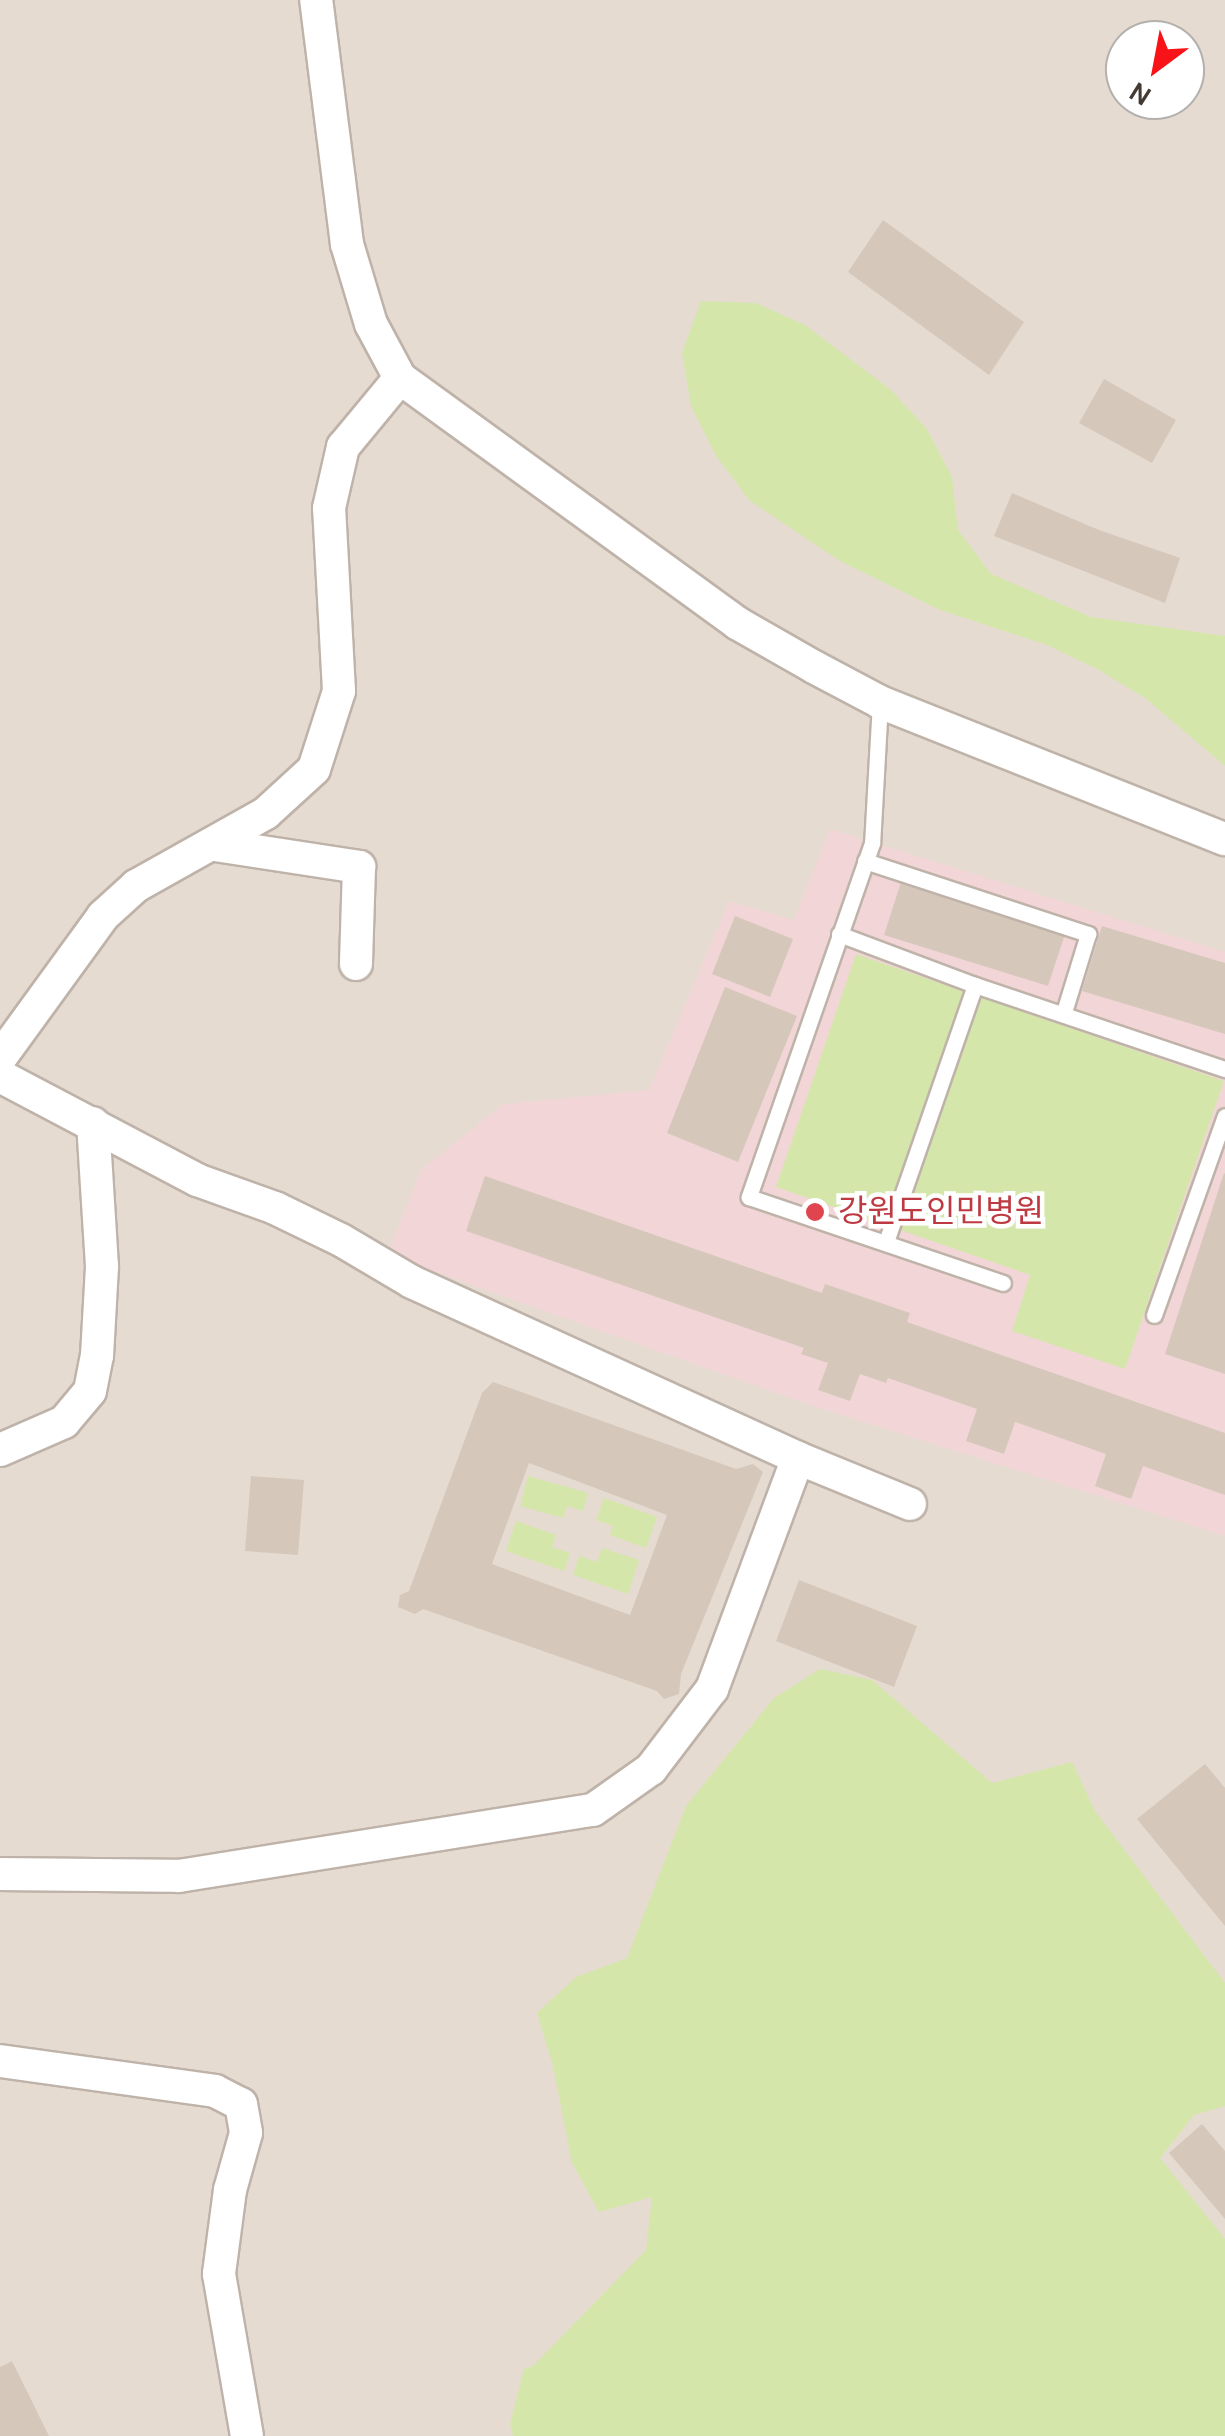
<!DOCTYPE html>
<html>
<head>
<meta charset="utf-8">
<style>
	body { margin:0 }
	#map { position:relative; width:1225px; height:2436px; overflow:hidden; background:#f1eae3; font-family:Karla,"Noto Sans KR",sans-serif }
	div>[style] { position:absolute }
	.residential>* { inset:0; background:#e5dbd1 }
	.medical>* { inset:0; background:#f2d6d7 }
	.green>* { inset:0; background:#d5e6ab }
	.building>* { inset:0; background:#d6c7bb }
	.roads { filter:drop-shadow(2px 0 #bfb3a9) drop-shadow(-2px 0 #bfb3a9) drop-shadow(0 2px #bfb3a9) drop-shadow(0 -2px #bfb3a9) }
	.lane>* { height:15px; margin:-7.5px; padding:0 7.5px; transform-origin:7.5px; border-radius:7.5px; background:#fff }
	.street>* { height:32px; margin:-16px; padding:0 16px; transform-origin:16px; border-radius:16px; background:#fff }
	.dots>* { width:28px; height:28px; translate:-50% -50%; box-sizing:border-box; border:5px solid #fff; border-radius:50% }
	span { translate:-50% -50%; white-space:nowrap; text-align:center; line-height:1.15; -webkit-text-stroke:9px #fff; paint-order:stroke }
	.health-label { font-size:32px; color:#be3a42 }
	.left { translate:0 -50%; text-align:left }
	.north { position:absolute; left:1105px; top:20px; width:100px; height:100px; box-sizing:border-box; background:#fff; border:2px solid #b4b0ad; border-radius:50%; rotate:212deg; font-size:28px; font-weight:700; line-height:40px; text-align:center; color:#433a33 }
	.north::after { content:''; display:block; margin:auto; width:35px; height:45px; background:#f81318; clip-path:polygon(50% 0,100% 100%,50% 72%,0 100%) }
</style>
</head>
<body>
<div id="map">
	<div class="residential">
		<div style="clip-path:polygon(evenodd,0 0,1225px 0,1225px 2436px,0 2436px,0 0,1125px 40px,1185px 40px,1185px 100px,1125px 100px,1125px 40px)"></div>
	</div>
	<div class="medical">
		<div style="clip-path:polygon(830px 829px,1225px 952px,1225px 1536px,813px 1406px,387px 1255px,421px 1170px,503px 1104px,649px 1090px,729px 901px,794px 920px)"></div>
	</div>
	<div class="green">
		<div style="clip-path:polygon(701px 301px,756px 303px,805px 325px,891px 390px,927px 429px,952px 477px,958px 530px,991px 574px,1091px 617px,1225px 636px,1225px 766px,1145px 698px,1099px 670px,1047px 645px,940px 610px,840px 561px,749px 500px,716px 456px,691px 406px,682px 353px)"></div>
		<div style="clip-path:polygon(856px 954px,1224px 1081px,1125px 1369px,1012px 1331px,1030px 1275px,776px 1187px)"></div>
		<div style="clip-path:polygon(528px 1476px,588px 1493px,583px 1511px,567px 1506px,563px 1518px,520px 1506px)"></div>
		<div style="clip-path:polygon(604px 1498px,657px 1517px,646px 1548px,610px 1535px,613px 1526px,596px 1520px)"></div>
		<div style="clip-path:polygon(516px 1521px,556px 1535px,552px 1547px,570px 1553px,564px 1571px,506px 1551px)"></div>
		<div style="clip-path:polygon(602px 1548px,639px 1560px,628px 1594px,573px 1575px,579px 1556px,597px 1562px)"></div>
		<div style="clip-path:polygon(820px 1669px,872px 1680px,992px 1783px,1072px 1762px,1095px 1811px,1225px 1983px,1225px 2106px,1194px 2115px,1160px 2158px,1225px 2239px,1225px 2436px,513px 2436px,510px 2424px,524px 2369px,533px 2366px,646px 2250px,652px 2197px,599px 2212px,572px 2163px,553px 2066px,537px 2013px,576px 1977px,627px 1958px,686px 1806px,774px 1698px)"></div>
	</div>
	<div class="building">
		<div style="clip-path:polygon(883px 220px,1024px 322px,989px 375px,848px 272px)"></div>
		<div style="clip-path:polygon(1104px 379px,1176px 420px,1152px 463px,1079px 423px)"></div>
		<div style="clip-path:polygon(1012px 493px,1099px 530px,1180px 558px,1165px 603px,994px 536px)"></div>
		<div style="clip-path:polygon(902px 879px,1066px 931px,1048px 986px,884px 935px)"></div>
		<div style="clip-path:polygon(735px 916px,793px 939px,770px 997px,712px 974px)"></div>
		<div style="clip-path:polygon(1102px 926px,1225px 963px,1225px 1034px,1082px 991px)"></div>
		<div style="clip-path:polygon(725px 987px,797px 1016px,738px 1162px,667px 1133px)"></div>
		<div style="clip-path:polygon(1224px 1173px,1225px 1174px,1225px 1374px,1165px 1354px)"></div>
		<div style="clip-path:polygon(485px 1176px,822px 1293px,825px 1284px,910px 1313px,907px 1322px,1225px 1433px,1225px 1495px,1143px 1466px,1131px 1499px,1095px 1486px,1106px 1454px,1015px 1422px,1004px 1454px,966px 1441px,977px 1409px,888px 1378px,886px 1383px,860px 1374px,850px 1401px,818px 1390px,828px 1363px,801px 1354px,804px 1348px,466px 1231px)"></div>
		<div style="clip-path:polygon(evenodd,493px 1382px,736px 1469px,753px 1464px,763px 1472px,681px 1674px,679px 1694px,664px 1699px,657px 1691px,423px 1609px,415px 1614px,398px 1607px,400px 1595px,409px 1591px,482px 1393px,493px 1382px,529px 1463px,667px 1515px,630px 1615px,492px 1564px,529px 1463px)"></div>
		<div style="clip-path:polygon(251px 1476px,304px 1480px,298px 1555px,245px 1551px)"></div>
		<div style="clip-path:polygon(799px 1580px,917px 1626px,894px 1687px,776px 1641px)"></div>
		<div style="clip-path:polygon(1205px 1764px,1225px 1788px,1225px 1926px,1137px 1819px)"></div>
		<div style="clip-path:polygon(1202px 2124px,1225px 2151px,1225px 2219px,1169px 2153px)"></div>
		<div style="clip-path:polygon(12px 2361px,49px 2436px,0 2436px,0 2367px)"></div>
	</div>
	<div class="roads">
		<div class="lane">
			<div style="left:880px;top:702px;width:141px;rotate:93.2deg"></div>
			<div style="left:872px;top:843px;width:375px;rotate:109.2deg"></div>
			<div style="left:749px;top:1197px;width:268px;rotate:18.7deg"></div>
			<div style="left:865px;top:861px;width:235px;rotate:18.1deg"></div>
			<div style="left:1088px;top:934px;width:82px;rotate:107.1deg"></div>
			<div style="left:839px;top:934px;width:145px;rotate:20.6deg"></div>
			<div style="left:975px;top:985px;width:272px;rotate:109.1deg"></div>
			<div style="left:975px;top:985px;width:264px;rotate:18.6deg"></div>
			<div style="left:1154px;top:1315px;width:211px;rotate:-70.4deg"></div>
		</div>
		<div class="street">
			<div style="left:400px;top:378px;width:417px;rotate:36deg"></div>
			<div style="left:737px;top:623px;width:89px;rotate:29.7deg"></div>
			<div style="left:814px;top:667px;width:75px;rotate:27.9deg"></div>
			<div style="left:880px;top:702px;width:371px;rotate:21.7deg"></div>
			<div style="left:216px;top:845px;width:145px;rotate:8.7deg"></div>
			<div style="left:359px;top:867px;width:97px;rotate:91.8deg"></div>
			<div style="left:0;top:1058px;width:175px;rotate:-54deg"></div>
			<div style="left:103px;top:916px;width:45px;rotate:-42.3deg"></div>
			<div style="left:136px;top:886px;width:149px;rotate:-29.3deg"></div>
			<div style="left:266px;top:813px;width:65px;rotate:-42.5deg"></div>
			<div style="left:314px;top:769px;width:82px;rotate:-72.2deg"></div>
			<div style="left:339px;top:691px;width:183px;rotate:-93.1deg"></div>
			<div style="left:329px;top:508px;width:63px;rotate:-77.1deg"></div>
			<div style="left:343px;top:447px;width:89px;rotate:-50.4deg"></div>
			<div style="left:400px;top:378px;width:61px;rotate:-118.2deg"></div>
			<div style="left:371px;top:324px;width:84px;rotate:-106.7deg"></div>
			<div style="left:347px;top:244px;width:246px;rotate:-97.2deg"></div>
			<div style="left:0;top:1076px;width:223px;rotate:27.8deg"></div>
			<div style="left:197px;top:1180px;width:83px;rotate:19.7deg"></div>
			<div style="left:275px;top:1208px;width:73px;rotate:25.9deg"></div>
			<div style="left:341px;top:1240px;width:82px;rotate:30.6deg"></div>
			<div style="left:412px;top:1282px;width:424px;rotate:24.5deg"></div>
			<div style="left:798px;top:1458px;width:121px;rotate:22.3deg"></div>
			<div style="left:0;top:1450px;width:70px;rotate:-23.6deg"></div>
			<div style="left:64px;top:1422px;width:40px;rotate:-50deg"></div>
			<div style="left:90px;top:1391px;width:36px;rotate:-79deg"></div>
			<div style="left:97px;top:1356px;width:90px;rotate:-86.8deg"></div>
			<div style="left:102px;top:1266px;width:143px;rotate:-93.6deg"></div>
			<div style="left:0;top:1874px;width:179px;rotate:0.6deg"></div>
			<div style="left:179px;top:1876px;width:419px;rotate:-9.1deg"></div>
			<div style="left:593px;top:1810px;width:71px;rotate:-35.3deg"></div>
			<div style="left:651px;top:1769px;width:101px;rotate:-52.7deg"></div>
			<div style="left:712px;top:1689px;width:246px;rotate:-69.6deg"></div>
			<div style="left:0;top:2061px;width:217px;rotate:7.9deg"></div>
			<div style="left:215px;top:2091px;width:29px;rotate:27deg"></div>
			<div style="left:241px;top:2104px;width:29px;rotate:80deg"></div>
			<div style="left:246px;top:2133px;width:59px;rotate:105.7deg"></div>
			<div style="left:230px;top:2190px;width:85px;rotate:97.5deg"></div>
			<div style="left:219px;top:2274px;width:164px;rotate:80.2deg"></div>
		</div>
	</div>
	<div class="dots">
		<div style="left:815px;top:1212px;background:#e0444e"></div>
	</div>
	<div class="health-label">
		<span class="left" style="left:838px;top:1212px">강원도인민병원</span>
	</div>
	<div class="north">N</div>
</div>
</body>
</html>
